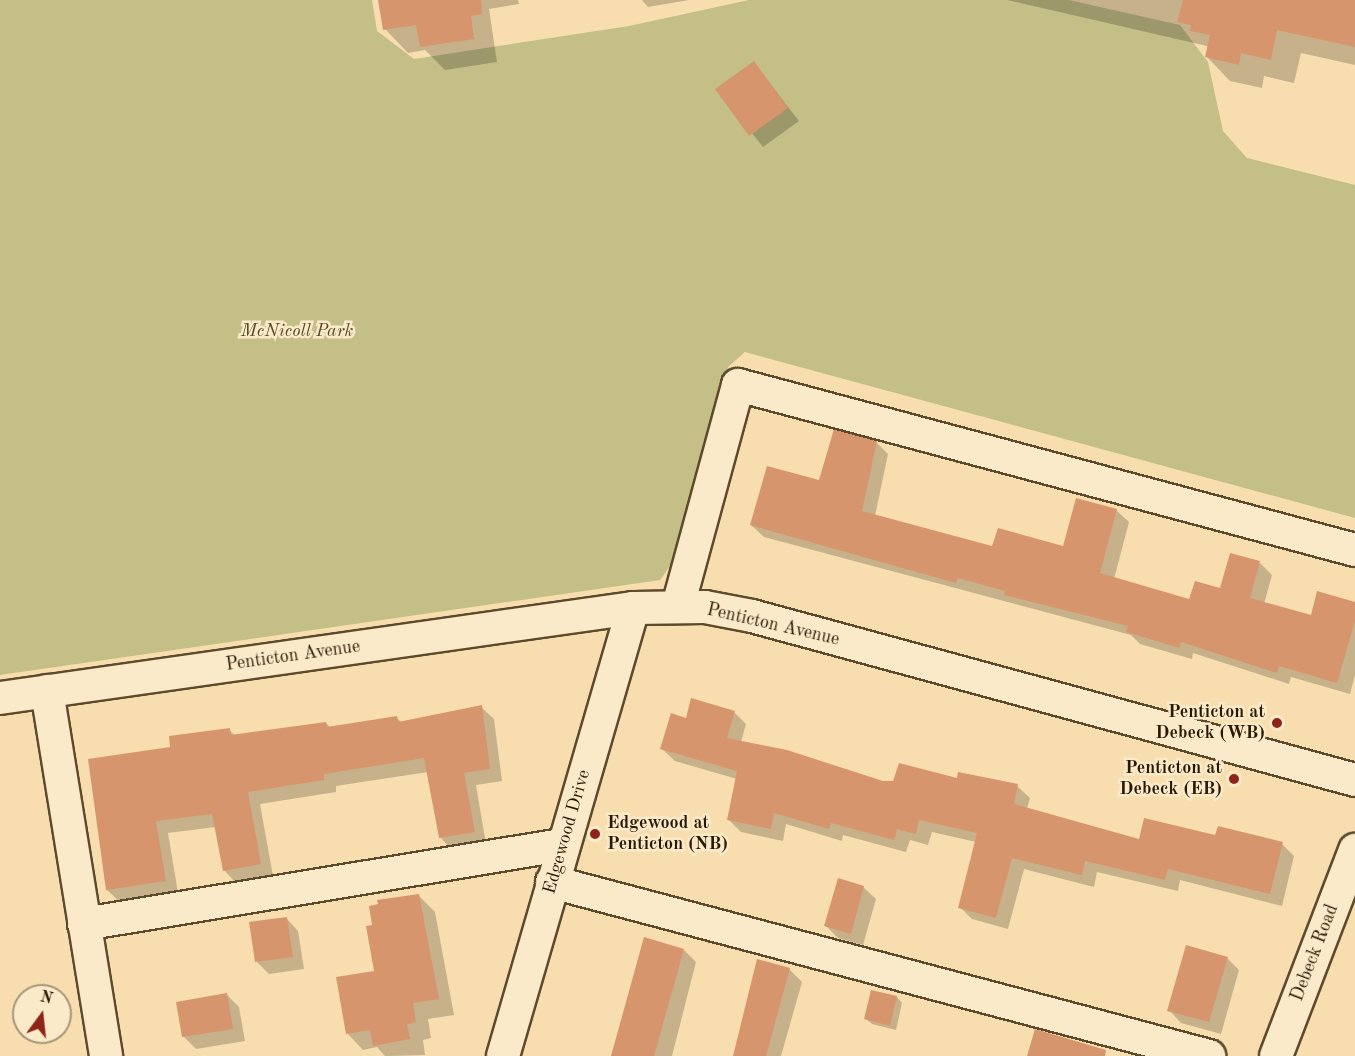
<!DOCTYPE html>
<html>
<head>
<meta charset="utf-8">
<style>
	body { margin:0 }
	#map { position:relative; width:1355px; height:1056px; overflow:hidden; background:#f8deae; font-family:"Old Standard TT",serif }
	div>[style] { position:absolute }
	.green>* { inset:0; background:#c4bf86 }
	.shadow>* { inset:0; background:#0003 }
	.building>* { inset:0; background:#d7956d }
	.roads { filter:drop-shadow(2px 0 #5d4a2c) drop-shadow(-2px 0 #5d4a2c) drop-shadow(0 2px #5d4a2c) drop-shadow(0 -2px #5d4a2c) }
	.minor>* { height:32px; margin:-16px; padding:0 16px; transform-origin:16px; border-radius:16px; background:#faeaca }
	.dots>* { width:16px; height:16px; translate:-50% -50%; box-sizing:border-box; border:3px solid #faeaca; border-radius:50% }
	span { translate:-50% -50%; white-space:nowrap; text-align:center; line-height:1.15; -webkit-text-stroke:5px #faeaca; paint-order:stroke }
	.park-label { font-size:18px; color:#584a28; font-style:italic }
	.street-label { font-size:18px; color:#291800 }
	.poi-label { font-size:18px; color:#291800; font-weight:700 }
	.right { translate:-100% -50%; text-align:right }
	.left { translate:0 -50%; text-align:left }
	.north { position:absolute; left:12px; top:984px; width:60px; height:60px; box-sizing:border-box; background:#faeaca; border:2px solid #a69679; border-radius:50%; rotate:15deg; font-size:16px; font-weight:700; line-height:24px; text-align:center; color:#291800 }
	.north::after { content:''; display:block; margin:auto; width:21px; height:27px; background:#8f2418; clip-path:polygon(50% 0,100% 100%,50% 72%,0 100%) }
</style>
</head>
<body>
<div id="map">
	<div class="green">
		<div style="clip-path:polygon(0 0,372px 0,377px 31px,414px 59px,629px 26px,749px 0,1069px 0,1180px 25px,1208px 62px,1223px 131px,1247px 158px,1355px 185px,1355px 518px,745px 352px,728px 367px,677px 556px,660px 580px,0 675px)"></div>
	</div>
	<div class="shadow">
		<div style="clip-path:polygon(380px 0,518px 0,519px 4px,489px 9px,497px 62px,445px 70px,425px 50px,408px 53px,385px 29px)"></div>
		<div style="clip-path:polygon(642px 0,689px 0,648px 7px)"></div>
		<div style="clip-path:polygon(1007px 0,1355px 0,1355px 65px,1301px 53px,1294px 83px,1264px 76px,1262px 88px,1230px 81px,1207px 57px,1207px 46px)"></div>
		<div style="clip-path:polygon(754px 63px,799px 121px,763px 147px,717px 89px)"></div>
		<div style="clip-path:polygon(876px 442px,888px 454px,875px 516px,993px 548px,1064px 548px,1116px 510px,1129px 522px,1114px 579px,1190px 601px,1221px 590px,1260px 563px,1272px 575px,1264px 604px,1312px 617px,1355px 603px,1355px 675px,1350px 694px,1291px 677px,1289px 684px,1193px 653px,1192px 659px,1140px 644px,1131px 635px,764px 537px,751px 525px)"></div>
		<div style="clip-path:polygon(481px 707px,494px 719px,502px 781px,476px 785px,486px 844px,452px 850px,440px 837px,428px 772px,336px 786px,336px 792px,260px 804px,273px 876px,236px 883px,224px 870px,216px 827px,168px 833px,178px 893px,120px 902px,107px 890px,172px 748px,229px 730px,236px 736px,326px 723px,331px 728px,397px 718px,402px 723px)"></div>
		<div style="clip-path:polygon(734px 712px,746px 724px,741px 742px,883px 782px,958px 780px,1017px 786px,1030px 798px,1027px 809px,1140px 841px,1217px 837px,1282px 844px,1294px 856px,1282px 906px,1180px 880px,1178px 891px,1097px 872px,1094px 887px,1024px 869px,1008px 929px,972px 919px,960px 907px,976px 842px,932px 832px,928px 845px,910px 840px,906px 852px,843px 835px,842px 841px,786px 824px,783px 841px,741px 832px,729px 820px,737px 779px,675px 761px,662px 749px,687px 720px)"></div>
		<div style="clip-path:polygon(863px 887px,876px 899px,863px 945px,838px 938px,826px 926px)"></div>
		<div style="clip-path:polygon(418px 895px,435px 912px,454px 1015px,428px 1019px,431px 1038px,423px 1040px,425px 1055px,385px 1056px,377px 1047px,363px 1050px,347px 1033px,375px 972px,374px 926px)"></div>
		<div style="clip-path:polygon(286px 918px,298px 931px,304px 969px,269px 974px,257px 962px)"></div>
		<div style="clip-path:polygon(684px 950px,696px 962px,672px 1056px,611px 1056px)"></div>
		<div style="clip-path:polygon(1227px 958px,1239px 970px,1221px 1034px,1181px 1023px,1169px 1010px)"></div>
		<div style="clip-path:polygon(789px 969px,802px 982px,781px 1056px,734px 1056px)"></div>
		<div style="clip-path:polygon(227px 995px,239px 1007px,245px 1041px,196px 1049px,183px 1036px)"></div>
		<div style="clip-path:polygon(897px 997px,902px 1003px,896px 1030px,872px 1024px,866px 1019px)"></div>
	</div>
	<div class="building">
		<div style="clip-path:polygon(378px 0,481px 0,482px 14px,471px 16px,474px 39px,420px 47px,416px 25px,383px 30px)"></div>
		<div style="clip-path:polygon(1183px 0,1355px 0,1355px 47px,1277px 30px,1271px 60px,1241px 53px,1239px 65px,1205px 57px,1210px 35px,1190px 31px,1191px 25px,1177px 22px)"></div>
		<div style="clip-path:polygon(754px 61px,788px 108px,749px 136px,715px 89px)"></div>
		<div style="clip-path:polygon(834px 429px,877px 441px,862px 511px,992px 546px,998px 528px,1063px 546px,1076px 498px,1117px 509px,1100px 573px,1189px 599px,1195px 581px,1220px 588px,1230px 553px,1260px 561px,1250px 598px,1311px 615px,1317px 591px,1355px 602px,1355px 621px,1337px 683px,1279px 666px,1277px 673px,1181px 642px,1180px 648px,1126px 632px,1128px 626px,1004px 595px,1005px 591px,958px 578px,956px 583px,750px 525px,767px 466px,819px 480px)"></div>
		<div style="clip-path:polygon(691px 698px,735px 711px,727px 738px,787px 750px,883px 781px,893px 781px,899px 763px,957px 778px,958px 772px,1018px 784px,1014px 804px,1139px 839px,1144px 818px,1215px 835px,1218px 826px,1283px 842px,1270px 894px,1168px 869px,1165px 880px,1085px 861px,1082px 875px,1012px 858px,996px 918px,958px 908px,977px 833px,919px 820px,916px 834px,897px 829px,894px 840px,831px 823px,829px 829px,774px 813px,771px 829px,727px 820px,737px 771px,660px 749px,671px 713px,686px 718px)"></div>
		<div style="clip-path:polygon(482px 705px,490px 769px,464px 773px,475px 832px,439px 838px,424px 758px,324px 774px,324px 780px,248px 792px,261px 864px,223px 871px,212px 814px,156px 821px,166px 881px,106px 890px,88px 759px,170px 747px,169px 736px,230px 728px,231px 735px,326px 722px,327px 727px,397px 716px,398px 722px)"></div>
		<div style="clip-path:polygon(838px 878px,864px 886px,851px 934px,824px 926px)"></div>
		<div style="clip-path:polygon(419px 894px,439px 999px,413px 1003px,416px 1022px,407px 1024px,410px 1039px,373px 1046px,370px 1030px,346px 1034px,336px 977px,374px 971px,366px 926px,372px 925px,369px 906px,378px 904px,377px 900px)"></div>
		<div style="clip-path:polygon(287px 917px,293px 957px,255px 962px,249px 922px)"></div>
		<div style="clip-path:polygon(644px 937px,684px 949px,654px 1056px,611px 1056px)"></div>
		<div style="clip-path:polygon(1186px 945px,1228px 957px,1209px 1022px,1167px 1011px)"></div>
		<div style="clip-path:polygon(757px 959px,790px 968px,766px 1056px,733px 1056px)"></div>
		<div style="clip-path:polygon(871px 990px,897px 996px,890px 1026px,864px 1019px)"></div>
		<div style="clip-path:polygon(227px 993px,233px 1029px,182px 1037px,176px 1002px)"></div>
		<div style="clip-path:polygon(1035px 1029px,1106px 1050px,1105px 1056px,1027px 1056px)"></div>
	</div>
	<div class="roads">
		<div class="minor">
			<div style="left:678px;top:606px;width:229px;rotate:-74.8deg"></div>
			<div style="left:738px;top:385px;width:639px;rotate:14.97deg"></div>
			<div style="left:47px;top:691px;width:370px;rotate:80.8deg"></div>
			<div style="left:0;top:698px;width:639px;rotate:-8.09deg"></div>
			<div style="left:633px;top:608px;width:72px;rotate:-0.8deg"></div>
			<div style="left:705px;top:607px;width:48px;rotate:10.8deg"></div>
			<div style="left:752px;top:616px;width:625px;rotate:15.21deg"></div>
			<div style="left:552px;top:882px;width:680px;rotate:14.83deg"></div>
			<div style="left:84px;top:924px;width:485px;rotate:-9.4deg"></div>
			<div style="left:503px;top:1056px;width:466px;rotate:-73.8deg"></div>
			<div style="left:1276px;top:1056px;width:221px;rotate:-69deg"></div>
		</div>
	</div>
	<div class="dots">
		<div style="left:1277px;top:723px;background:#8f2418"></div>
		<div style="left:1234px;top:779px;background:#8f2418"></div>
		<div style="left:595px;top:834px;background:#8f2418"></div>
	</div>
	<div class="park-label">
		<span style="left:297px;top:331px">McNicoll Park</span>
	</div>
	<div class="street-label">
		<span style="left:773px;top:625px;rotate:13deg">Penticton Avenue</span>
		<span style="left:293px;top:656px;rotate:-8deg">Penticton Avenue</span>
		<span style="left:567px;top:832px;rotate:-74deg">Edgewood Drive</span>
		<span style="left:1315px;top:953px;rotate:-69deg">Debeck Road</span>
	</div>
	<div class="poi-label">
		<span class="right" style="left:1265px;top:723px">Penticton at<br>Debeck (WB)</span>
		<span class="right" style="left:1222px;top:779px">Penticton at<br>Debeck (EB)</span>
		<span class="left" style="left:607px;top:834px">Edgewood at<br>Penticton (NB)</span>
	</div>
	<div class="north">N</div>
</div>
</body>
</html>
